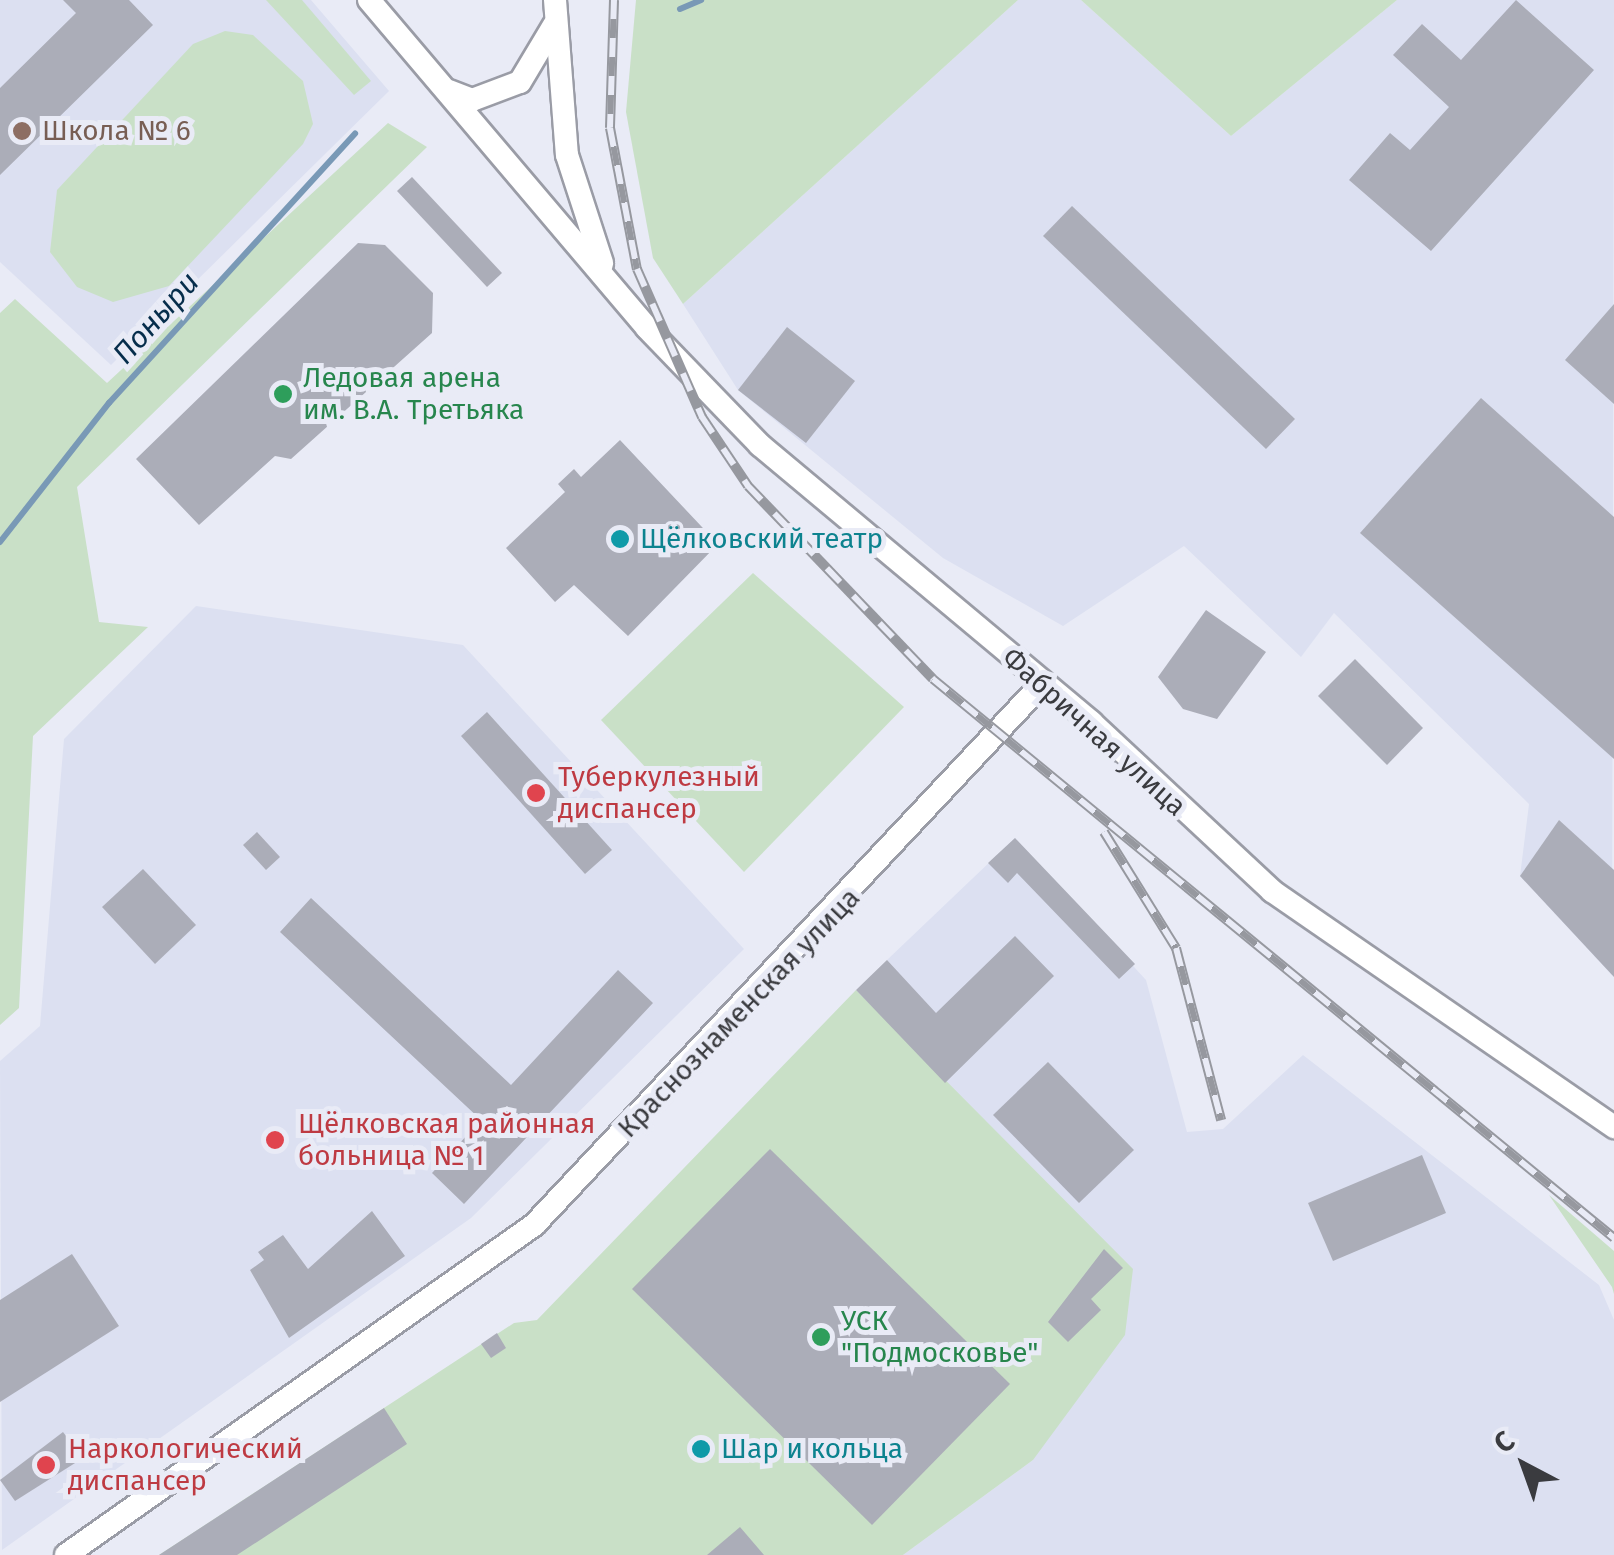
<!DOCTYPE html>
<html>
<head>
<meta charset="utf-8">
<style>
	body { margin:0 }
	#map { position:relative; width:1614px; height:1555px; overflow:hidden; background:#e9ebf6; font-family:"Fira Sans",sans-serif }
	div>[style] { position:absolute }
	.built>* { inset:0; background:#dce0f1 }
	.green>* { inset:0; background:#c9e0c7 }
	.stream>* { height:6px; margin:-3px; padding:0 3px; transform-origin:3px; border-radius:3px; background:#7999b6 }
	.building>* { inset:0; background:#abadb8 }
	.roads { filter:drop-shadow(2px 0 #9a9ca6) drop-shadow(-2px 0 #9a9ca6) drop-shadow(0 2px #9a9ca6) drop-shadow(0 -2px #9a9ca6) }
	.tertiary>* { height:22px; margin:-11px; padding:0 11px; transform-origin:11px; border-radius:11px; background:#fff }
	.rail>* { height:10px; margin-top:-5px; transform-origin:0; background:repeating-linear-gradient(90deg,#e9ebf6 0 19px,#96989f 0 38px); box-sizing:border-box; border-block:2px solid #96989f }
	.dots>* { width:28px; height:28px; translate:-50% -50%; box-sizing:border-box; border:5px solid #e9ebf6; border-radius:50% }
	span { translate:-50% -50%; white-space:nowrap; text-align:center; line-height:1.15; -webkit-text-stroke:10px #e9ebf6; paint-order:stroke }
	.education-label { font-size:28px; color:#785e54 }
	.left { translate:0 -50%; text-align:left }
	.leisure-label { font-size:28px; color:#27864d }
	.culture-label { font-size:28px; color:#0d838f }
	.street-label { font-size:28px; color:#3a3b3f }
	.health-label { font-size:28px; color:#be3a42 }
	.water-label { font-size:30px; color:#062d4b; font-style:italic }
	.north { position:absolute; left:1474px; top:1415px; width:100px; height:100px; -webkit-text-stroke:8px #e9ebf6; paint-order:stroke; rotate:319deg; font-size:28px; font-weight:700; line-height:40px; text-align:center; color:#3a3b3f }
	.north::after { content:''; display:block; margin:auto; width:35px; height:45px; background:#3a3b3f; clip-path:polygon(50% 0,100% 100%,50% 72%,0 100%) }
</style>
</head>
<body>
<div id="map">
	<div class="built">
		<div style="clip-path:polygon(0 0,311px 0,389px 91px,111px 365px,0 262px)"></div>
		<div style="clip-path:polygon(1018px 0,1081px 0,1231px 136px,1397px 0,1614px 0,1612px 975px,1520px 876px,1529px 804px,1334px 613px,1301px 657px,1184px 546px,1063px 626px,943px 558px,738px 390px,683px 304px)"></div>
		<div style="clip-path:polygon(196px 606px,463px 645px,744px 949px,471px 1218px,2px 1550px,0 1061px,40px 1026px,64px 739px)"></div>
		<div style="clip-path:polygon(1015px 838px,1146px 980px,1187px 1132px,1223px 1129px,1303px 1055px,1599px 1285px,1614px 1320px,1614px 1555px,903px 1555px,1033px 1460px,945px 1083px,887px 960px)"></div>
	</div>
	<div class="green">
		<div style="clip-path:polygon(266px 0,302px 0,371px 81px,354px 95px)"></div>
		<div style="clip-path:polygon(636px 0,1018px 0,683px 304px,653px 258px,626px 112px)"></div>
		<div style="clip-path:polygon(1081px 0,1397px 0,1231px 136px)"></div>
		<div style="clip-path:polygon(225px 31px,253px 35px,303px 81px,313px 124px,303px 144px,169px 286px,113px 302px,77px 287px,50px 252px,57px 190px,193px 44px)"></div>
		<div style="clip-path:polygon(388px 123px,427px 147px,77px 487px,99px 622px,148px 627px,33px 736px,19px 1008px,0 1025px,0 313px,15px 299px,107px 383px)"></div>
		<div style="clip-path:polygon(753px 573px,904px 707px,744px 872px,601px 720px)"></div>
		<div style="clip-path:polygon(856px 990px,1133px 1269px,1125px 1335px,1033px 1460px,903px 1555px,159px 1555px,514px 1323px,537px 1320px)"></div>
		<div style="clip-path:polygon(1549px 1195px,1614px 1251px,1614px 1294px,1612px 1287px)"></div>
	</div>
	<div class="stream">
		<div style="left:680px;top:9px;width:23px;rotate:-23deg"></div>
		<div style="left:0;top:542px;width:177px;rotate:-51.9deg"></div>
		<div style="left:109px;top:403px;width:365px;rotate:-47.6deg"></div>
	</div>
	<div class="building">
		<div style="clip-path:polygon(63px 0,129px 0,153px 25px,0 175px,0 88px,76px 13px)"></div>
		<div style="clip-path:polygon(1516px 0,1594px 70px,1431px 251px,1349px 180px,1390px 133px,1410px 150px,1449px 107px,1393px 55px,1422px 24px,1461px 60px)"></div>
		<div style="clip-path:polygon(412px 177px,502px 273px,487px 287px,397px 191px)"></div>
		<div style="clip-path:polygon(1072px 206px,1295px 419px,1266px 449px,1043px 236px)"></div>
		<div style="clip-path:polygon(358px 243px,385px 245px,433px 293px,432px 333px,291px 459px,275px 456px,199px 525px,136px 459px)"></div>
		<div style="clip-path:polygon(1614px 304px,1614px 404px,1565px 360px)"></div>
		<div style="clip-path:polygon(787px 327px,855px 381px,806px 443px,738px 390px)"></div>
		<div style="clip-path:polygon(1481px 398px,1614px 517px,1614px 759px,1360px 533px)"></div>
		<div style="clip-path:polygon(620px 440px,718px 544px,628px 636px,574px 585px,555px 602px,506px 548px,565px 492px,558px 484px,574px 469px,581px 477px)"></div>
		<div style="clip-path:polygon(1206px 610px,1266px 652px,1217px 719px,1183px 709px,1158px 677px)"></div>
		<div style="clip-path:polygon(1355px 659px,1423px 728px,1387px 765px,1318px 696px)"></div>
		<div style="clip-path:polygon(487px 712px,612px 850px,585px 874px,461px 736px)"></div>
		<div style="clip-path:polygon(1559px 820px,1614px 870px,1614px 977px,1520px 876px)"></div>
		<div style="clip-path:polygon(257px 832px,280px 857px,266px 870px,243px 845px)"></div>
		<div style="clip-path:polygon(1015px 838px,1135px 964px,1119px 979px,1017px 873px,1008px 883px,988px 863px)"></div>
		<div style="clip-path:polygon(143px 869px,196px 925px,155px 964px,102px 907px)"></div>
		<div style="clip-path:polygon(311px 898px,511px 1085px,618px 970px,653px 1003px,464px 1204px,432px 1173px,481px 1120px,280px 932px)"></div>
		<div style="clip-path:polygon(1015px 936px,1054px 976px,945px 1083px,856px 990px,887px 960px,936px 1013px)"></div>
		<div style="clip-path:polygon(1048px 1062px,1134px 1150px,1079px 1203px,993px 1115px)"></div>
		<div style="clip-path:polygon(770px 1149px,1010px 1384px,872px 1525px,632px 1289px)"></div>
		<div style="clip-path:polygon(1422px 1155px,1446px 1213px,1333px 1261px,1308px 1203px)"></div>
		<div style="clip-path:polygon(372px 1211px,405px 1256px,289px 1338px,250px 1270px,264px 1260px,258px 1252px,283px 1235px,308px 1269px)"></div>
		<div style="clip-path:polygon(1104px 1249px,1123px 1268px,1091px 1299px,1101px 1310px,1068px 1342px,1048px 1322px)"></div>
		<div style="clip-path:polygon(72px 1254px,119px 1326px,0 1402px,0 1300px)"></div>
		<div style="clip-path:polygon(497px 1333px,506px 1348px,491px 1358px,481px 1344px)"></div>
		<div style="clip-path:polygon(384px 1408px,407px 1444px,237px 1555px,159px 1555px)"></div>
		<div style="clip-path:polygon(63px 1432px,83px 1458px,15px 1501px,0 1480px)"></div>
		<div style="clip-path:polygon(740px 1527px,764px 1555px,707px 1555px)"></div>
	</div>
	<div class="roads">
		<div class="tertiary">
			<div style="left:369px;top:0;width:430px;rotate:49.7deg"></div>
			<div style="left:647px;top:328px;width:163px;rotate:46deg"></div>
			<div style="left:760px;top:445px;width:432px;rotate:39.9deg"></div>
			<div style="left:1091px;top:722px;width:248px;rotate:43deg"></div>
			<div style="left:1272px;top:891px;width:416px;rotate:34.6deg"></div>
			<div style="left:555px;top:0;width:155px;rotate:85.6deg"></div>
			<div style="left:567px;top:155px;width:114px;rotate:72deg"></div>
			<div style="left:449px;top:91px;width:25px;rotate:21deg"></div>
			<div style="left:472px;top:100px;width:51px;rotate:-20.6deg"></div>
			<div style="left:520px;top:82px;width:66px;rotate:-59.2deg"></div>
			<div style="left:66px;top:1555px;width:573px;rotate:-35.19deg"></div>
			<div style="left:534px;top:1225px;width:744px;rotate:-46.8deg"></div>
		</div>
	</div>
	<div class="rail">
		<div style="left:614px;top:0;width:128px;rotate:91.8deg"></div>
		<div style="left:610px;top:128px;width:144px;rotate:79.2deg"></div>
		<div style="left:637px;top:269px;width:162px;rotate:66.3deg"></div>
		<div style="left:702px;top:417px;width:83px;rotate:56.3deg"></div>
		<div style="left:748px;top:486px;width:267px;rotate:46.2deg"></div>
		<div style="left:933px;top:679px;width:881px;rotate:39.38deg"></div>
		<div style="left:1104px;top:832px;width:137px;rotate:58.2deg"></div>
		<div style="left:1176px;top:948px;width:178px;rotate:75.3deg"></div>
	</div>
	<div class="dots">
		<div style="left:22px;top:131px;background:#8d6e63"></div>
		<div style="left:283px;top:394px;background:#2e9e5b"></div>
		<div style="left:620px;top:539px;background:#0f9aa8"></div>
		<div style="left:536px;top:793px;background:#e0444e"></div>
		<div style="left:275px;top:1140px;background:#e0444e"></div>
		<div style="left:821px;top:1337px;background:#2e9e5b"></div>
		<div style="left:701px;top:1449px;background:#0f9aa8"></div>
		<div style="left:46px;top:1465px;background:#e0444e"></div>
	</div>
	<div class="education-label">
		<span class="left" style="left:42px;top:131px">Школа № 6</span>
	</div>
	<div class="leisure-label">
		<span class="left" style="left:303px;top:394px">Ледовая арена<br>им. В.А. Третьяка</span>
		<span class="left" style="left:841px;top:1337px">УСК<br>"Подмосковье"</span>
	</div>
	<div class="culture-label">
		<span class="left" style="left:640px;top:539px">Щёлковский театр</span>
		<span class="left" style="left:721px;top:1449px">Шар и кольца</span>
	</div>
	<div class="street-label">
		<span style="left:1094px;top:732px;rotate:42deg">Фабричная улица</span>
		<span style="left:739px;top:1013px;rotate:-46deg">Краснознаменская улица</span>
	</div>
	<div class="health-label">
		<span class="left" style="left:558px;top:793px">Туберкулезный<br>диспансер</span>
		<span class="left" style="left:298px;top:1140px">Щёлковская районная<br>больница № 1</span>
		<span class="left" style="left:68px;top:1465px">Наркологический<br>диспансер</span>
	</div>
	<div class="water-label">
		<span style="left:156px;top:318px;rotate:-48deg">Поныри</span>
	</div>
	<div class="north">С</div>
</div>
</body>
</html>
